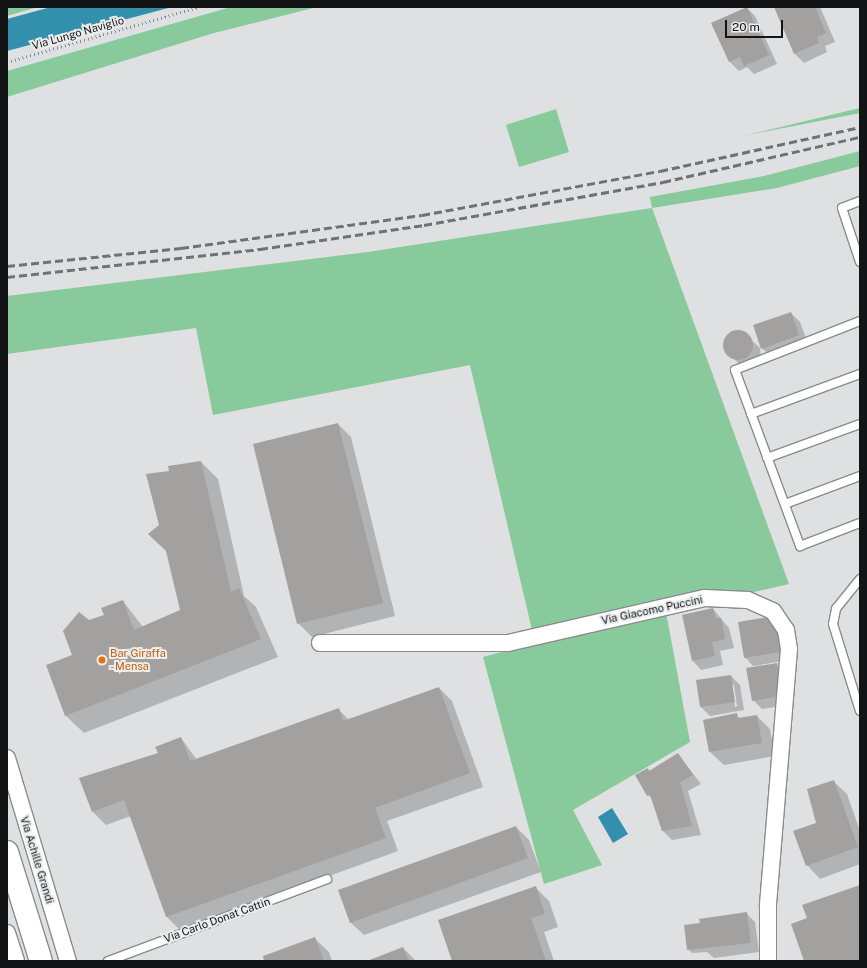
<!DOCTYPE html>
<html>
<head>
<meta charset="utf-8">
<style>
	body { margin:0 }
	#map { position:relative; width:867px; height:968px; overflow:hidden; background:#dee0e1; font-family:"Public Sans",sans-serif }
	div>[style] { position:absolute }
	.green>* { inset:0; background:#89ca9c }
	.water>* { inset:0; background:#3390ad }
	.shadow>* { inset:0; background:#0003 }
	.building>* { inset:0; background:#a3a1a0 }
	.round { border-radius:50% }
	.path>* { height:2.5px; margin-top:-1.25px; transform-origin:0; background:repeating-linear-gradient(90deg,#888a8b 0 1px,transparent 0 4px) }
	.roads { filter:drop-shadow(1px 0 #8a8b8d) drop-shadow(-1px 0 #8a8b8d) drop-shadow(0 1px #8a8b8d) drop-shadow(0 -1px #8a8b8d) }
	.service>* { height:8px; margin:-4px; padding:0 4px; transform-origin:4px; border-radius:4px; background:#fff }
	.minor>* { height:16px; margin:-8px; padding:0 8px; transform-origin:8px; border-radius:8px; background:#fff }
	.secondary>* { height:22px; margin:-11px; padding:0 11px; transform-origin:11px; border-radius:11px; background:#fff }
	.rail>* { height:3px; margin-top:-1.5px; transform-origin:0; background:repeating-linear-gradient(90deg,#707172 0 8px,transparent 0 12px) }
	.dots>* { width:11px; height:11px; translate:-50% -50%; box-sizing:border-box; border:2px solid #ebedee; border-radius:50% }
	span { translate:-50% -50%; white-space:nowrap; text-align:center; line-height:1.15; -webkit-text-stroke:4px #ebedee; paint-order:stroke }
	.street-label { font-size:11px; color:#131415 }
	.food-label { font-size:11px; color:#c56008 }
	.left { translate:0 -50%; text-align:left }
	.frame { position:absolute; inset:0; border:8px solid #131415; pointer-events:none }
	.scale { position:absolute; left:725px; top:20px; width:58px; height:18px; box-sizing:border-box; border:2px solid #131415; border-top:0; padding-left:5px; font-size:12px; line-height:14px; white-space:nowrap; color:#131415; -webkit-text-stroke:3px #ebedee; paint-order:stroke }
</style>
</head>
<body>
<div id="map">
	<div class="green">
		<div style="clip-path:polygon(7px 7px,38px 7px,7px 16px)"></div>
		<div style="clip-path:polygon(231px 7px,317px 7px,214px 33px,7px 97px,7px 71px)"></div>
		<div style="clip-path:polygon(860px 108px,860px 113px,743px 136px)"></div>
		<div style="clip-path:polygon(556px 109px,569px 152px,519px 167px,506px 125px)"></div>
		<div style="clip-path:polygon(860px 151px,860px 166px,777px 188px,652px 208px,789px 584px,666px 612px,690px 742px,573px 810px,602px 865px,544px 884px,483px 657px,535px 643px,470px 365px,213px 415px,196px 328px,7px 354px,7px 296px,368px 252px,652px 208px,650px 197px,764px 176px)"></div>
	</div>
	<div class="water">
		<div style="clip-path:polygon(51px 7px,172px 7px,7px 51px,7px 19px)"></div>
		<div style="clip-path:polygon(612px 808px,628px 834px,613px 843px,598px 817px)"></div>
	</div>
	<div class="shadow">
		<div style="clip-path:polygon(775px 7px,820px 7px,835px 42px,825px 46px,827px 52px,804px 63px,795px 54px)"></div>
		<div style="clip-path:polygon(747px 8px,755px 16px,777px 64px,754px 74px,747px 67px,739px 71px,730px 62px,712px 23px)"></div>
		<div style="clip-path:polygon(791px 313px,800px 322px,808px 344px,771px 357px,762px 348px)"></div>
		<div style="clip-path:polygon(733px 332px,743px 332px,760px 348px,761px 359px,743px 367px,735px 360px,726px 350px,726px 340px)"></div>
		<div style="clip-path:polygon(338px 424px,351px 437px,395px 616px,312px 637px,298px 623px)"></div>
		<div style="clip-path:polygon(201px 462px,218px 479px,244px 596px,256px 607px,278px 657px,84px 733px,66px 716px,48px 666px,73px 656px,89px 622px,105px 616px,123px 601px,143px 627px,182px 611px,160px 526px,170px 471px)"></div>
		<div style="clip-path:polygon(713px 609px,729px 628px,734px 648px,720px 651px,723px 665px,701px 670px,693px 661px)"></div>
		<div style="clip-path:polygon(774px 617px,789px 660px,753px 666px,745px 657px)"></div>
		<div style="clip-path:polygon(777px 665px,785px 673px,790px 705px,762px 709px,753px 700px)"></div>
		<div style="clip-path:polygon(evenodd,731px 676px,740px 685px,744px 710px,710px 716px,701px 707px,731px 676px,732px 685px,734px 685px,737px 706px,735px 707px,732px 685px)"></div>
		<div style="clip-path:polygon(439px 688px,452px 701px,483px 787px,387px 821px,398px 851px,180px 930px,167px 917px,131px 816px,106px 825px,93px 812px,181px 738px,197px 760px,338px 709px,349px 720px)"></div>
		<div style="clip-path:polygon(736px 714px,740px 719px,757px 716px,770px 729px,775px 756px,724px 765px,710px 752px)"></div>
		<div style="clip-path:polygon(678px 754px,701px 784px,688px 791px,701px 835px,672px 840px,663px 831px,653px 801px,636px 776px,648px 769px,650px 772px)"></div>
		<div style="clip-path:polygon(833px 781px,847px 794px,860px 831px,860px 864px,820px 879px,807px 865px,817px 824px)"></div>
		<div style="clip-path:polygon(516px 827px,529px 840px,541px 872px,364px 935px,350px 922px)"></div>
		<div style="clip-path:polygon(536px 888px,549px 901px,558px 927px,544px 932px,554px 961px,453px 961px)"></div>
		<div style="clip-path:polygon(746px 913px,755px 922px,759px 952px,714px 958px,707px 952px,692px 953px,688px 949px,701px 923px)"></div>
		<div style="clip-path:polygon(315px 939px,329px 952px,332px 961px,265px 961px)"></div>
		<div style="clip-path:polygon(403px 948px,416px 961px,369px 961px)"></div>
	</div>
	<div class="building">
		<div style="clip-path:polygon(747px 7px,769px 55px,744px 66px,740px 57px,729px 62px,711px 23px)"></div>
		<div style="clip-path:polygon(774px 7px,815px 7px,826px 33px,817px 37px,819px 43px,794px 54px)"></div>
		<div style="clip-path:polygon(791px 312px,799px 335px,761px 349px,753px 325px)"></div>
		<div class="round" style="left:723px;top:330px;width:30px;height:30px"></div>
		<div style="clip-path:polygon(338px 423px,383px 603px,297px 624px,253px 444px)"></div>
		<div style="clip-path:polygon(201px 461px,231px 592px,239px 588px,261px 639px,65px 716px,46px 665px,72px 655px,63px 631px,79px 612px,89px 620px,104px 615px,101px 608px,123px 600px,134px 630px,180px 610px,166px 551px,148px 534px,159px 525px,146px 474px,169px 471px,168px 466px)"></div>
		<div style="clip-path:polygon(713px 608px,716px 619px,721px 618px,725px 639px,712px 642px,715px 656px,692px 661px,682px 615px)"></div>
		<div style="clip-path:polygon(775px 616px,781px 652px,744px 658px,738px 622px)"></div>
		<div style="clip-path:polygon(777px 663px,782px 696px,752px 701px,746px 668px)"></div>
		<div style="clip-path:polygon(731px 675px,735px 702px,700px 707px,696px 680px)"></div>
		<div style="clip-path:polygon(439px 687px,470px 773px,375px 808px,386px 838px,166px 917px,124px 800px,92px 812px,79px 778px,158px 753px,155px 747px,181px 737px,190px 761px,339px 708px,343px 721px)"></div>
		<div style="clip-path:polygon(737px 713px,738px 718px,757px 715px,762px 743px,709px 752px,703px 720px)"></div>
		<div style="clip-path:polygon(678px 753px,693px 775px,680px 782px,692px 826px,662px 831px,650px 795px,647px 796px,635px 775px,648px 768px,649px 771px)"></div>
		<div style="clip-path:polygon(834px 780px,858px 847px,806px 866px,793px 831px,816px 823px,807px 789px)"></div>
		<div style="clip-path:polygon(516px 826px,528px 858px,350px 923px,338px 890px)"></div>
		<div style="clip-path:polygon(860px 885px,860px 961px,804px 961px,791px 924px,807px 918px,802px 905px)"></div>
		<div style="clip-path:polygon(536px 886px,545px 914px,531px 918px,546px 961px,452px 961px,438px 920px)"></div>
		<div style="clip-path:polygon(747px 912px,751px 943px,687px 950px,684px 925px,700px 923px,699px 919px)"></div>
		<div style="clip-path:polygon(315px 937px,324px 961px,264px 961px,263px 956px)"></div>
		<div style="clip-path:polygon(403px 947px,409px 961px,367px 961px)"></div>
	</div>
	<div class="path">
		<div style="left:7px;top:62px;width:200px;rotate:-16deg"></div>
	</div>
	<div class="roads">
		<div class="service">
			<div style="left:860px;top:201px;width:19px;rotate:159deg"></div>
			<div style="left:842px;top:208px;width:57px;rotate:71.6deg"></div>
			<div style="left:860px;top:321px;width:134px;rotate:158.6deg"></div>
			<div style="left:735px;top:370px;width:188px;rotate:69.7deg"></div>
			<div style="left:800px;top:546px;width:64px;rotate:-21deg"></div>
			<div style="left:751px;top:414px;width:116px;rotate:-20.2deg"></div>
			<div style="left:767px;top:458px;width:99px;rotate:-20.1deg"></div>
			<div style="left:785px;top:504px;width:80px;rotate:-20.5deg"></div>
			<div style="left:860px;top:579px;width:38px;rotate:129deg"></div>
			<div style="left:836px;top:609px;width:15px;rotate:101deg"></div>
			<div style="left:833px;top:624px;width:91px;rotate:72.8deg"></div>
			<div style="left:108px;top:961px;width:234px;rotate:-20.5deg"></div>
		</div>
		<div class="minor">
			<div style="left:320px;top:643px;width:188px"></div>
			<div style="left:508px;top:643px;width:202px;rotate:-12.9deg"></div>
			<div style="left:705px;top:598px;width:43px;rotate:2.7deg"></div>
			<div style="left:748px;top:600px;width:27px;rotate:24deg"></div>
			<div style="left:773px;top:611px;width:23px;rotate:56deg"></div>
			<div style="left:786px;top:630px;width:19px;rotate:81deg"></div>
			<div style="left:789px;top:649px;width:259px;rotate:94.7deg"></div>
			<div style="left:768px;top:907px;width:54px;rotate:90deg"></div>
			<div style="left:7px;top:758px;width:212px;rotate:73.3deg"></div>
			<div style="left:7px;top:933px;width:29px;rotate:72deg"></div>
		</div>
		<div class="secondary">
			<div style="left:7px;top:852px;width:114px;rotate:72.7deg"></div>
		</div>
	</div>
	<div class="rail">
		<div style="left:7px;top:266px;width:175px;rotate:-5.9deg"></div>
		<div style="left:181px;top:248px;width:243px;rotate:-7.8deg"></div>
		<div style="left:422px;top:215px;width:242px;rotate:-10.5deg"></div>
		<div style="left:660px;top:171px;width:205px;rotate:-12.4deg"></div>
		<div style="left:7px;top:277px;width:255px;rotate:-6.3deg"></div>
		<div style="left:260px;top:249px;width:166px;rotate:-8.3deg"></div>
		<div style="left:424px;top:225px;width:243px;rotate:-10.2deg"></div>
		<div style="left:663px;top:182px;width:202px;rotate:-12.9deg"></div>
	</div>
	<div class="dots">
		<div style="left:102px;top:660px;background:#e8710a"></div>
	</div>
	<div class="street-label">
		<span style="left:78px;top:33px;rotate:-16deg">Via Lungo Naviglio</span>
		<span style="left:652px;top:610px;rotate:-12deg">Via Giacomo Puccini</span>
		<span style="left:37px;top:860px;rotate:73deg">Via Achille Grandi</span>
		<span style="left:217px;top:920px;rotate:-20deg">Via Carlo Donat Cattin</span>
	</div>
	<div class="food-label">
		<span class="left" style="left:110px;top:660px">Bar Giraffa<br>- Mensa</span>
	</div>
	<div class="frame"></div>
	<div class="scale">20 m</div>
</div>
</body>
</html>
